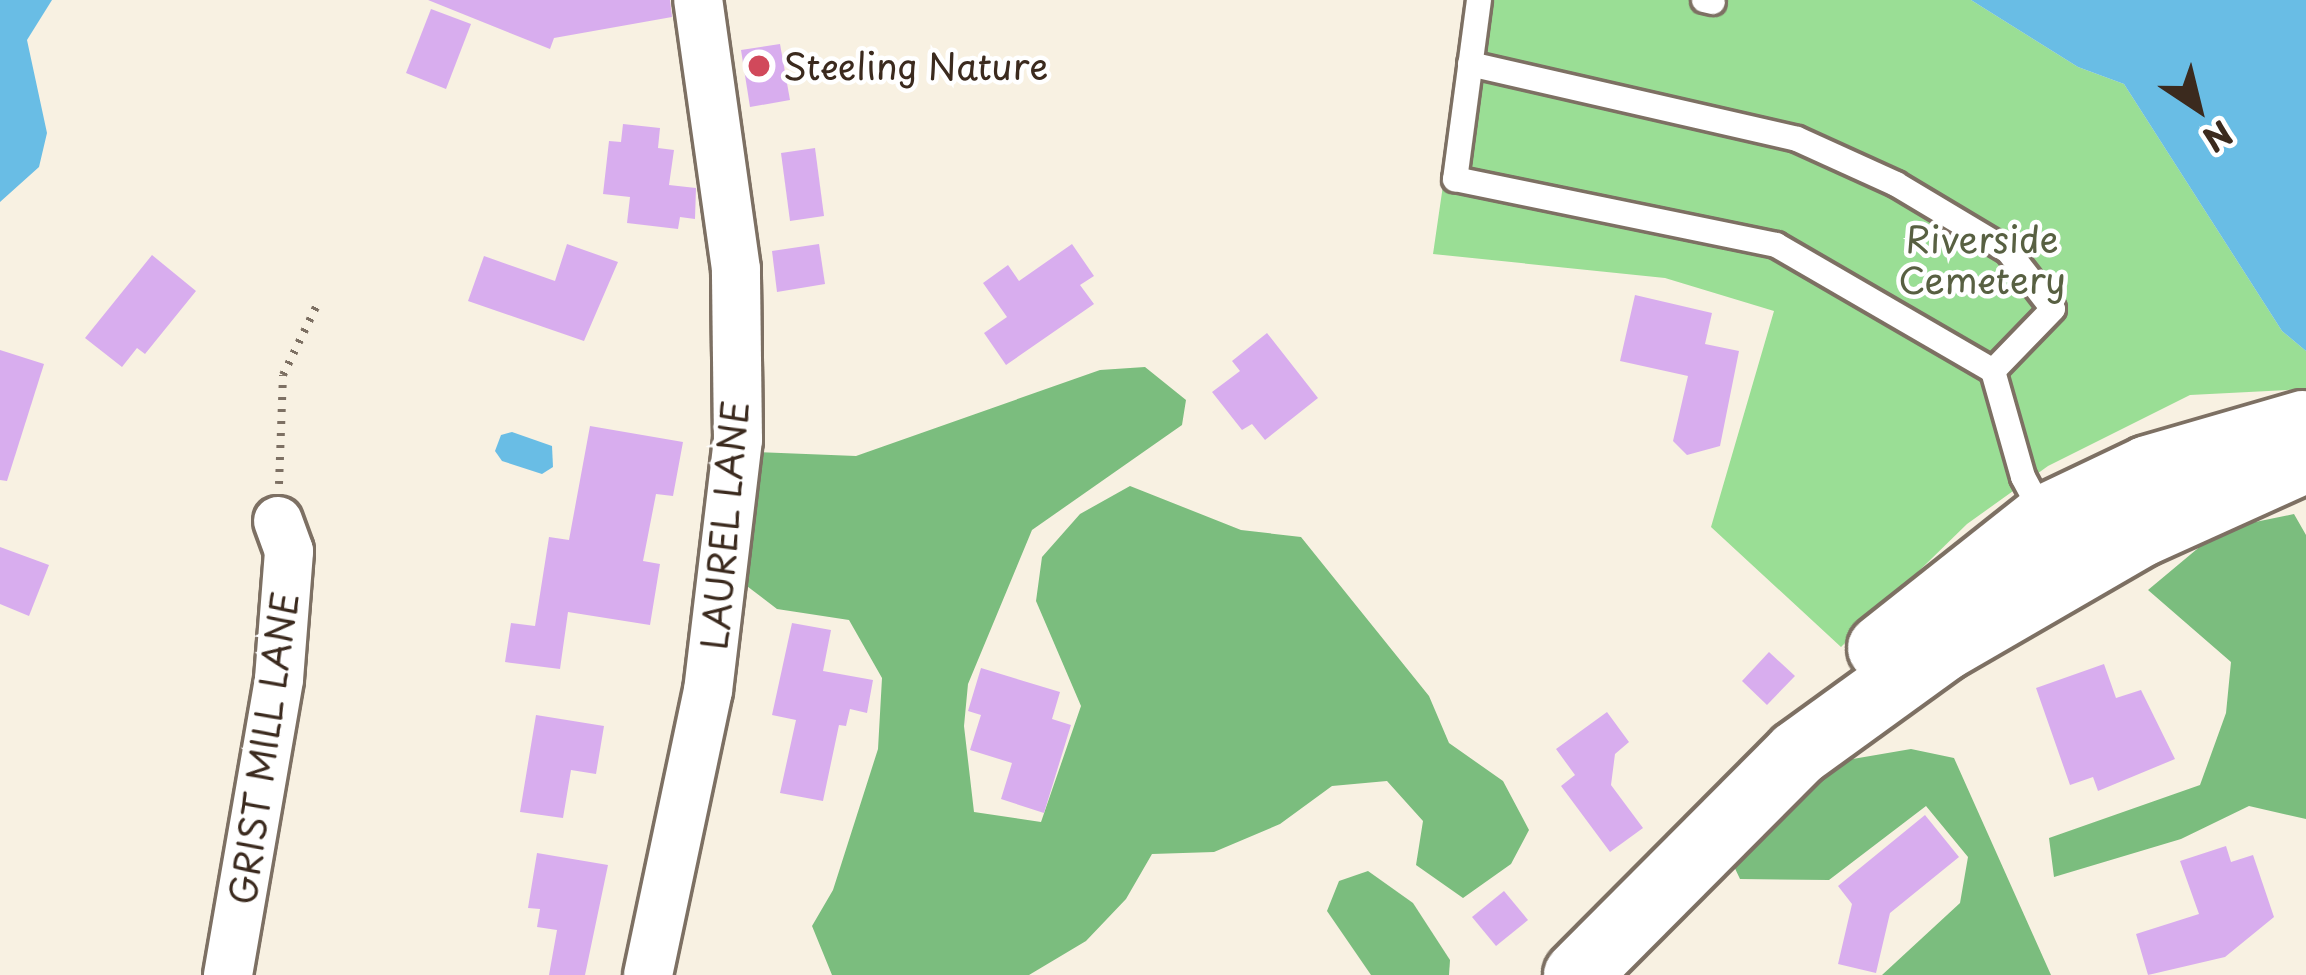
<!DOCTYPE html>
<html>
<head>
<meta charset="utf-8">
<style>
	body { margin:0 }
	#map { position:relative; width:2306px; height:975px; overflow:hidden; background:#f8f1e2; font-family:"Playpen Sans",sans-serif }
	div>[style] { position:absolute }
	.green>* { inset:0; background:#9ade95 }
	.forest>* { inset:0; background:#7bbd7e }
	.water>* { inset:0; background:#69bde5 }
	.building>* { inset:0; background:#d8adee }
	.path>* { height:8px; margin-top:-4px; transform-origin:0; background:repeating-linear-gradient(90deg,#7d7063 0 3px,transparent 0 12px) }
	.roads { filter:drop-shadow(3px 0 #7d7063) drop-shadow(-3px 0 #7d7063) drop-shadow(0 3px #7d7063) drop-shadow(0 -3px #7d7063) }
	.lane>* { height:24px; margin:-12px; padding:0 12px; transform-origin:12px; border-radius:12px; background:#fff }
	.street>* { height:48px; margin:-24px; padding:0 24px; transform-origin:24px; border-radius:24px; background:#fff }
	.secondary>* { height:66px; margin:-33px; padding:0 33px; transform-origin:33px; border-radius:33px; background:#fff }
	.dots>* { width:33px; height:33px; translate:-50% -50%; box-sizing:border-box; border:6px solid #fff; border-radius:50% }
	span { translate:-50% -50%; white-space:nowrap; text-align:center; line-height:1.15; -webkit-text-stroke:9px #fff; paint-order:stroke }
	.poi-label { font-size:36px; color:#3b2a1e }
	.left { translate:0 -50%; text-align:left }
	.park-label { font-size:36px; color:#586042 }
	.street-label { font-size:36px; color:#3b2a1e }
	.north { position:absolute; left:2138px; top:48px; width:120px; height:120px; -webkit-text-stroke:9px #fff; paint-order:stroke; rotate:145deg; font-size:33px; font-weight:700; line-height:48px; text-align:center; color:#3b2a1e }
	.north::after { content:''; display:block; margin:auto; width:42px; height:54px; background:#3b2a1e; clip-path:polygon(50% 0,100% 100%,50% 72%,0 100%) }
</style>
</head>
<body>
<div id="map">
	<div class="green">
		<div style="clip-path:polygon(1470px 0,1971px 0,2078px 67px,2124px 84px,2282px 331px,2306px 351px,2306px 389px,2190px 395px,2048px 466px,1967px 524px,1841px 647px,1711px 527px,1774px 311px,1665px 278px,1433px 254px)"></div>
	</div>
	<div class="forest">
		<div style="clip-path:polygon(1145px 367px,1186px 400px,1182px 425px,1032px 530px,968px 684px,964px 726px,974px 812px,1041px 822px,1081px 706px,1036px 601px,1042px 557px,1080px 514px,1130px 486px,1241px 530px,1301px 537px,1429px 696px,1449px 743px,1503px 781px,1529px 830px,1511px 864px,1463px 898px,1416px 865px,1423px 821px,1387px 781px,1332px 786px,1280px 824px,1214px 852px,1152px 854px,1126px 899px,1086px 941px,1029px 975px,832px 975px,812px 926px,833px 890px,878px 749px,882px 678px,849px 620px,777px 609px,735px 577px,753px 452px,856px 456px,1100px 370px)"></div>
		<div style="clip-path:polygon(2294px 514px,2306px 535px,2306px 819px,2249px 806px,2181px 839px,2054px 877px,2049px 838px,2200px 785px,2226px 713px,2231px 662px,2148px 590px,2221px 529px)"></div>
		<div style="clip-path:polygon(1911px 749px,1954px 758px,2051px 975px,1882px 975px,1960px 903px,1968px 857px,1926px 806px,1829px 880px,1740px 879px,1731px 860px,1841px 761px)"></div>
		<div style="clip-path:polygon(1368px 871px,1413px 903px,1450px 960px,1449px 975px,1371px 975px,1327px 911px,1339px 881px)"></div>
	</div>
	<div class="water">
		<div style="clip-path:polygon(0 0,52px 0,27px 40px,47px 133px,39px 167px,0 202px)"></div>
		<div style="clip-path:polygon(1971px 0,2306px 0,2306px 351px,2282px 331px,2124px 84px,2078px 67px)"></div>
		<div style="clip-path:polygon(512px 432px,552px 446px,553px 467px,542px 474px,502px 461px,495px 451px,501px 435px)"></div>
	</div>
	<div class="building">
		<div style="clip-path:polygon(428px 0,670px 0,672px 17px,554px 38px,550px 49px)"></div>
		<div style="clip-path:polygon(431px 9px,471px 24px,446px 89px,406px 73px)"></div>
		<div style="clip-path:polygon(780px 44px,790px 100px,750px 107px,741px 50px)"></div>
		<div style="clip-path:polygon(623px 124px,660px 128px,658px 148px,674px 150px,669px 185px,696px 188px,695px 219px,680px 217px,678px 229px,627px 223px,630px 197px,603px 194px,609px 141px,621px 142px)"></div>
		<div style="clip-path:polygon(815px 148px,824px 216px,790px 221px,781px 153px)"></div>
		<div style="clip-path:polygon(567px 244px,618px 262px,584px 341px,468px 301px,484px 256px,555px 281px)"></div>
		<div style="clip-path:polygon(819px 244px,825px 284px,777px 292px,772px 251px)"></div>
		<div style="clip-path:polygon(1072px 244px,1094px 276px,1080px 285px,1094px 304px,1006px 365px,984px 333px,1007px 317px,983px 283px,1008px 265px,1019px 281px)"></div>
		<div style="clip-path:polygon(152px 255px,196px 291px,145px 354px,137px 348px,122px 367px,85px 338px)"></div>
		<div style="clip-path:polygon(1635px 295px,1712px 313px,1705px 344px,1739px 351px,1720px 446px,1687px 455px,1673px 441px,1688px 376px,1620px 361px)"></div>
		<div style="clip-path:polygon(1267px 333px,1318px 398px,1265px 440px,1252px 424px,1242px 430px,1212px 392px,1240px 371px,1232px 361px)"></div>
		<div style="clip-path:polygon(0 350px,44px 364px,7px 481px,0 480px)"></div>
		<div style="clip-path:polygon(590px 426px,683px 442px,673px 496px,656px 494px,643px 561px,660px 564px,650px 625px,568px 612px,560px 669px,505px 662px,511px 623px,535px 626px,549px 537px,569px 540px)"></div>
		<div style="clip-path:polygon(0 547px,49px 565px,29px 616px,0 604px)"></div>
		<div style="clip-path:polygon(792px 623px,831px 630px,823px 671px,873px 680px,867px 713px,850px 709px,846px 726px,839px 725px,823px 801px,780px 793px,796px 720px,772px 715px)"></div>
		<div style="clip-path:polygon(1769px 652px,1795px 676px,1767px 705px,1742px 681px)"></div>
		<div style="clip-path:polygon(2104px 664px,2116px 698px,2141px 690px,2175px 759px,2098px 791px,2093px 777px,2070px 785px,2036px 688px)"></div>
		<div style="clip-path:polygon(981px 668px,1060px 692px,1052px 719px,1071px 725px,1044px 813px,1001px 799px,1012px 763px,970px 750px,981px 715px,968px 711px)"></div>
		<div style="clip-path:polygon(1607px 712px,1629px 742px,1615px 754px,1611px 785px,1643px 828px,1610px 852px,1561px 786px,1575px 775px,1556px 749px)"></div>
		<div style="clip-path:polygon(536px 715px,604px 726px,596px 774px,571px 770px,563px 818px,520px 812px)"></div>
		<div style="clip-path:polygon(1925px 815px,1959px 857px,1890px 913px,1876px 973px,1838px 964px,1852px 904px,1838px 886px)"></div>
		<div style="clip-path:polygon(2226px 846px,2231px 862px,2253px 855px,2274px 917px,2225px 957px,2148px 975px,2136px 934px,2199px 914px,2180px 861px)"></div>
		<div style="clip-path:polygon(537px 853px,608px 865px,585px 975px,549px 975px,557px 930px,537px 927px,540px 909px,528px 908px)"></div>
		<div style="clip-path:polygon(1504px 891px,1528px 920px,1496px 946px,1472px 917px)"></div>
	</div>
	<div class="path">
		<div style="left:279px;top:484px;width:109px;rotate:-87.9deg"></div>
		<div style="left:283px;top:375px;width:80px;rotate:-64.1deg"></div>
	</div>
	<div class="roads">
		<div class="lane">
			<div style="left:1479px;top:0;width:181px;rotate:97.6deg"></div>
			<div style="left:1455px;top:179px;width:328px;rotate:11.6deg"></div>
			<div style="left:1776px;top:245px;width:251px;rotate:30.1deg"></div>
			<div style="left:1993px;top:371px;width:110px;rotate:74.2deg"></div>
			<div style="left:2023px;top:477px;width:44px;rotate:61.7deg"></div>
			<div style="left:1704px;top:0;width:9px;rotate:13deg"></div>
			<div style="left:1470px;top:64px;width:335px;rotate:12.9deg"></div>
			<div style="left:1797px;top:139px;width:109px;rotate:24.4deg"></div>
			<div style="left:1896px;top:184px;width:131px;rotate:30.9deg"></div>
			<div style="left:2008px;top:251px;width:73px;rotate:52.2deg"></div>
			<div style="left:2053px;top:309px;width:86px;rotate:134.1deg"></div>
		</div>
		<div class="street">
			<div style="left:228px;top:975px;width:300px;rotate:-80.2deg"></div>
			<div style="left:279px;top:679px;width:128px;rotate:-85.5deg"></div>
			<div style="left:289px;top:551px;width:32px;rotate:-110deg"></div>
			<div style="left:648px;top:975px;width:290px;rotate:-78.1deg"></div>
			<div style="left:708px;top:691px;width:253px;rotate:-83.2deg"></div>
			<div style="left:738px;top:440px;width:171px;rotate:-90.7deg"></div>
			<div style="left:736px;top:269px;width:272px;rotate:-98deg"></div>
		</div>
		<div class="secondary">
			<div style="left:1881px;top:648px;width:209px;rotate:-38.4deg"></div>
			<div style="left:2045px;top:518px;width:114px;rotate:-25.4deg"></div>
			<div style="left:2148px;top:469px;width:161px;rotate:-16.2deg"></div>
			<div style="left:1577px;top:975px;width:312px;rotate:-45.1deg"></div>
			<div style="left:1797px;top:754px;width:183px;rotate:-35.9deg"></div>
			<div style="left:1945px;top:647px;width:228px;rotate:-30.1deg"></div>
			<div style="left:2142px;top:533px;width:180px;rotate:-24.3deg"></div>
		</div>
	</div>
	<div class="dots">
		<div style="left:759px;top:66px;background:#d1495b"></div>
	</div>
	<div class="poi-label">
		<span class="left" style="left:783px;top:66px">Steeling Nature</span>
	</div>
	<div class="park-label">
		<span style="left:1982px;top:259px">Riverside<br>Cemetery</span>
	</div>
	<div class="street-label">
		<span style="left:724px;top:525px;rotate:-85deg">LAUREL LANE</span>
		<span style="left:263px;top:748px;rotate:-82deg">GRIST MILL LANE</span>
	</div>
	<div class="north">N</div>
</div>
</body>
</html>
